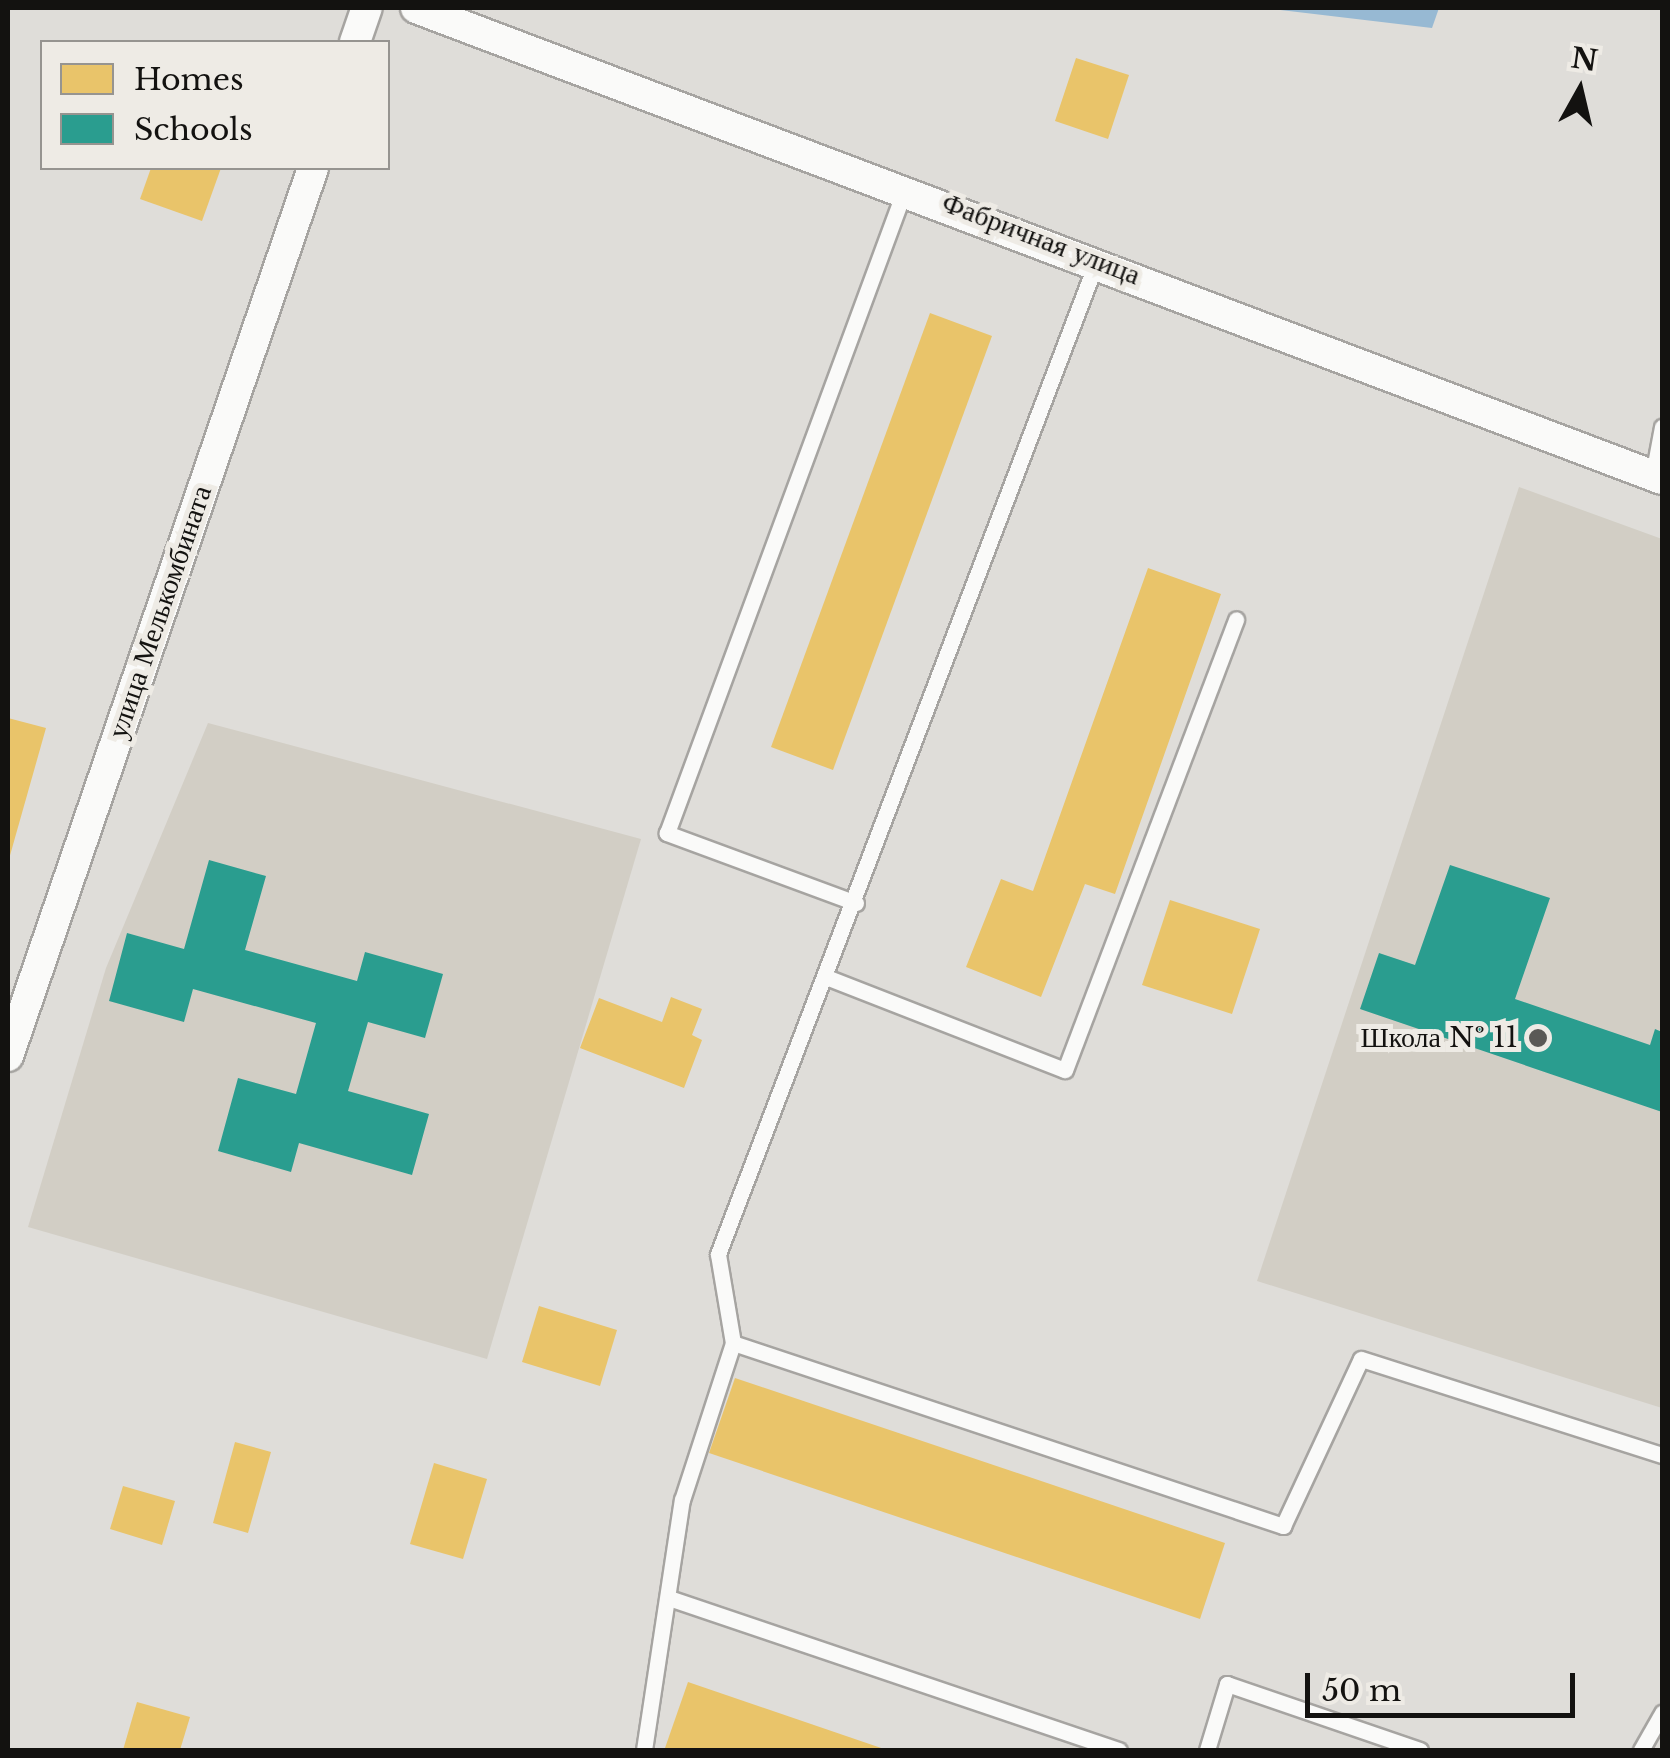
<!DOCTYPE html>
<html>
<head>
<meta charset="utf-8">
<style>
	body { margin:0 }
	#map { position:relative; width:1670px; height:1758px; overflow:hidden; background:#dfddd9; font-family:"Libre Baskerville",serif }
	div>[style] { position:absolute }
	.built>* { inset:0; background:#d2cec5 }
	.water>* { inset:0; background:#97b9d3 }
	.homes>* { inset:0; background:#e9c46a }
	.schools>* { inset:0; background:#2a9d8f }
	.roads { filter:drop-shadow(2px 0 #a6a4a1) drop-shadow(-2px 0 #a6a4a1) drop-shadow(0 2px #a6a4a1) drop-shadow(0 -2px #a6a4a1) }
	.service>* { height:15px; margin:-7.5px; padding:0 7.5px; transform-origin:7.5px; border-radius:7.5px; background:#fafaf9 }
	.minor>* { height:30px; margin:-15px; padding:0 15px; transform-origin:15px; border-radius:15px; background:#fafaf9 }
	.dots>* { width:28px; height:28px; translate:-50% -50%; box-sizing:border-box; border:5px solid #eeebe5; border-radius:50% }
	span { translate:-50% -50%; white-space:nowrap; text-align:center; line-height:1.15; -webkit-text-stroke:10px #eeebe5; paint-order:stroke }
	.street-label { font-size:28px; color:#131210 }
	.poi-label { font-size:28px; color:#131210 }
	.right { translate:-100% -50%; text-align:right }
	.frame { position:absolute; inset:0; border:10px solid #131210; pointer-events:none }
	.legend { position:absolute; left:40px; top:40px; width:350px; height:130px; box-sizing:border-box; background:#eeebe5; border:2px solid #969490; margin:0; padding:12px 18px; list-style:none; font-size:30px; color:#131210 }
	.legend li { display:flex; align-items:center; gap:20px; height:50px }
	.legend b { width:50px; border:2px solid #969490 }
	.north { position:absolute; left:1530px; top:40px; width:100px; height:100px; -webkit-text-stroke:8px #eeebe5; paint-order:stroke; rotate:8deg; font-size:28px; font-weight:700; line-height:40px; text-align:center; color:#131210 }
	.north::after { content:''; display:block; margin:auto; width:35px; height:45px; background:#131210; clip-path:polygon(50% 0,100% 100%,50% 72%,0 100%) }
	.scale { position:absolute; left:1305px; top:1673px; width:270px; height:45px; box-sizing:border-box; border:5px solid #131210; border-top:0; padding-left:12px; font-size:30px; line-height:35px; white-space:nowrap; color:#131210; -webkit-text-stroke:8px #eeebe5; paint-order:stroke }
</style>
</head>
<body>
<div id="map">
	<div class="built">
		<div style="clip-path:polygon(1519px 487px,1662px 539px,1662px 1408px,1257px 1281px)"></div>
		<div style="clip-path:polygon(208px 723px,641px 839px,487px 1359px,28px 1227px,106px 968px)"></div>
	</div>
	<div class="water">
		<div style="clip-path:polygon(1264px 8px,1439px 8px,1432px 28px)"></div>
	</div>
	<div class="homes">
		<div style="clip-path:polygon(1076px 58px,1129px 75px,1108px 139px,1055px 121px)"></div>
		<div style="clip-path:polygon(151px 168px,221px 168px,202px 221px,140px 199px)"></div>
		<div style="clip-path:polygon(930px 313px,992px 336px,833px 770px,771px 747px)"></div>
		<div style="clip-path:polygon(1148px 568px,1221px 594px,1115px 894px,1085px 884px,1041px 997px,966px 967px,1001px 879px,1033px 891px)"></div>
		<div style="clip-path:polygon(8px 718px,46px 728px,9px 859px,8px 859px)"></div>
		<div style="clip-path:polygon(1170px 900px,1260px 929px,1232px 1014px,1142px 985px)"></div>
		<div style="clip-path:polygon(671px 997px,702px 1009px,692px 1035px,702px 1040px,684px 1088px,580px 1048px,599px 998px,662px 1022px)"></div>
		<div style="clip-path:polygon(539px 1306px,617px 1330px,600px 1386px,522px 1362px)"></div>
		<div style="clip-path:polygon(735px 1378px,1225px 1543px,1200px 1619px,709px 1453px)"></div>
		<div style="clip-path:polygon(235px 1442px,271px 1452px,248px 1533px,213px 1523px)"></div>
		<div style="clip-path:polygon(434px 1463px,487px 1479px,463px 1559px,410px 1544px)"></div>
		<div style="clip-path:polygon(123px 1486px,175px 1501px,162px 1545px,110px 1529px)"></div>
		<div style="clip-path:polygon(688px 1682px,887px 1750px,665px 1748px)"></div>
		<div style="clip-path:polygon(137px 1702px,190px 1717px,180px 1750px,123px 1750px)"></div>
	</div>
	<div class="schools">
		<div style="clip-path:polygon(209px 860px,266px 876px,245px 950px,357px 981px,365px 952px,443px 974px,425px 1038px,368px 1022px,348px 1091px,429px 1114px,412px 1175px,299px 1143px,291px 1172px,218px 1151px,238px 1078px,296px 1094px,316px 1023px,193px 989px,184px 1022px,109px 1001px,127px 933px,184px 949px)"></div>
		<div style="clip-path:polygon(1450px 865px,1550px 898px,1515px 999px,1650px 1045px,1655px 1029px,1662px 1032px,1662px 1112px,1360px 1009px,1379px 953px,1415px 965px)"></div>
	</div>
	<div class="roads">
		<div class="service">
			<div style="left:1653px;top:475px;width:49px;rotate:-79.4deg"></div>
			<div style="left:856px;top:903px;width:202px;rotate:-159.7deg"></div>
			<div style="left:667px;top:833px;width:687px;rotate:-69.72deg"></div>
			<div style="left:826px;top:977px;width:256px;rotate:21.3deg"></div>
			<div style="left:1065px;top:1070px;width:482px;rotate:-69.2deg"></div>
			<div style="left:733px;top:1343px;width:580px;rotate:18.4deg"></div>
			<div style="left:1283px;top:1526px;width:184px;rotate:-65deg"></div>
			<div style="left:1361px;top:1359px;width:316px;rotate:17.7deg"></div>
			<div style="left:669px;top:1598px;width:475px;rotate:18.7deg"></div>
			<div style="left:644px;top:1750px;width:253px;rotate:-81.4deg"></div>
			<div style="left:682px;top:1500px;width:165px;rotate:-72deg"></div>
			<div style="left:733px;top:1343px;width:90px;rotate:-99.6deg"></div>
			<div style="left:718px;top:1254px;width:1061px;rotate:-69.12deg"></div>
			<div style="left:1207px;top:1750px;width:69px;rotate:-73.1deg"></div>
			<div style="left:1227px;top:1684px;width:204px;rotate:18.9deg"></div>
			<div style="left:1641px;top:1750px;width:43px;rotate:-60.4deg"></div>
		</div>
		<div class="minor">
			<div style="left:416px;top:8px;width:1332px;rotate:20.71deg"></div>
			<div style="left:355px;top:42px;width:36px;rotate:-71deg"></div>
			<div style="left:8px;top:1056px;width:939px;rotate:-71.04deg"></div>
		</div>
	</div>
	<div class="dots">
		<div style="left:1538px;top:1038px;background:#5a5956"></div>
	</div>
	<div class="street-label">
		<span style="left:1041px;top:239px;rotate:21deg">Фабричная улица</span>
		<span style="left:160px;top:612px;rotate:-71deg">улица Мелькомбината</span>
	</div>
	<div class="poi-label">
		<span class="right" style="left:1518px;top:1038px">Школа № 11</span>
	</div>
	<div class="frame"></div>
	<ul class="legend">
	<li><b style="height:28px;background:#e9c46a"></b>Homes</li>
	<li><b style="height:28px;background:#2a9d8f"></b>Schools</li>
	</ul>
	<div class="north">N</div>
	<div class="scale">50 m</div>
</div>
</body>
</html>
